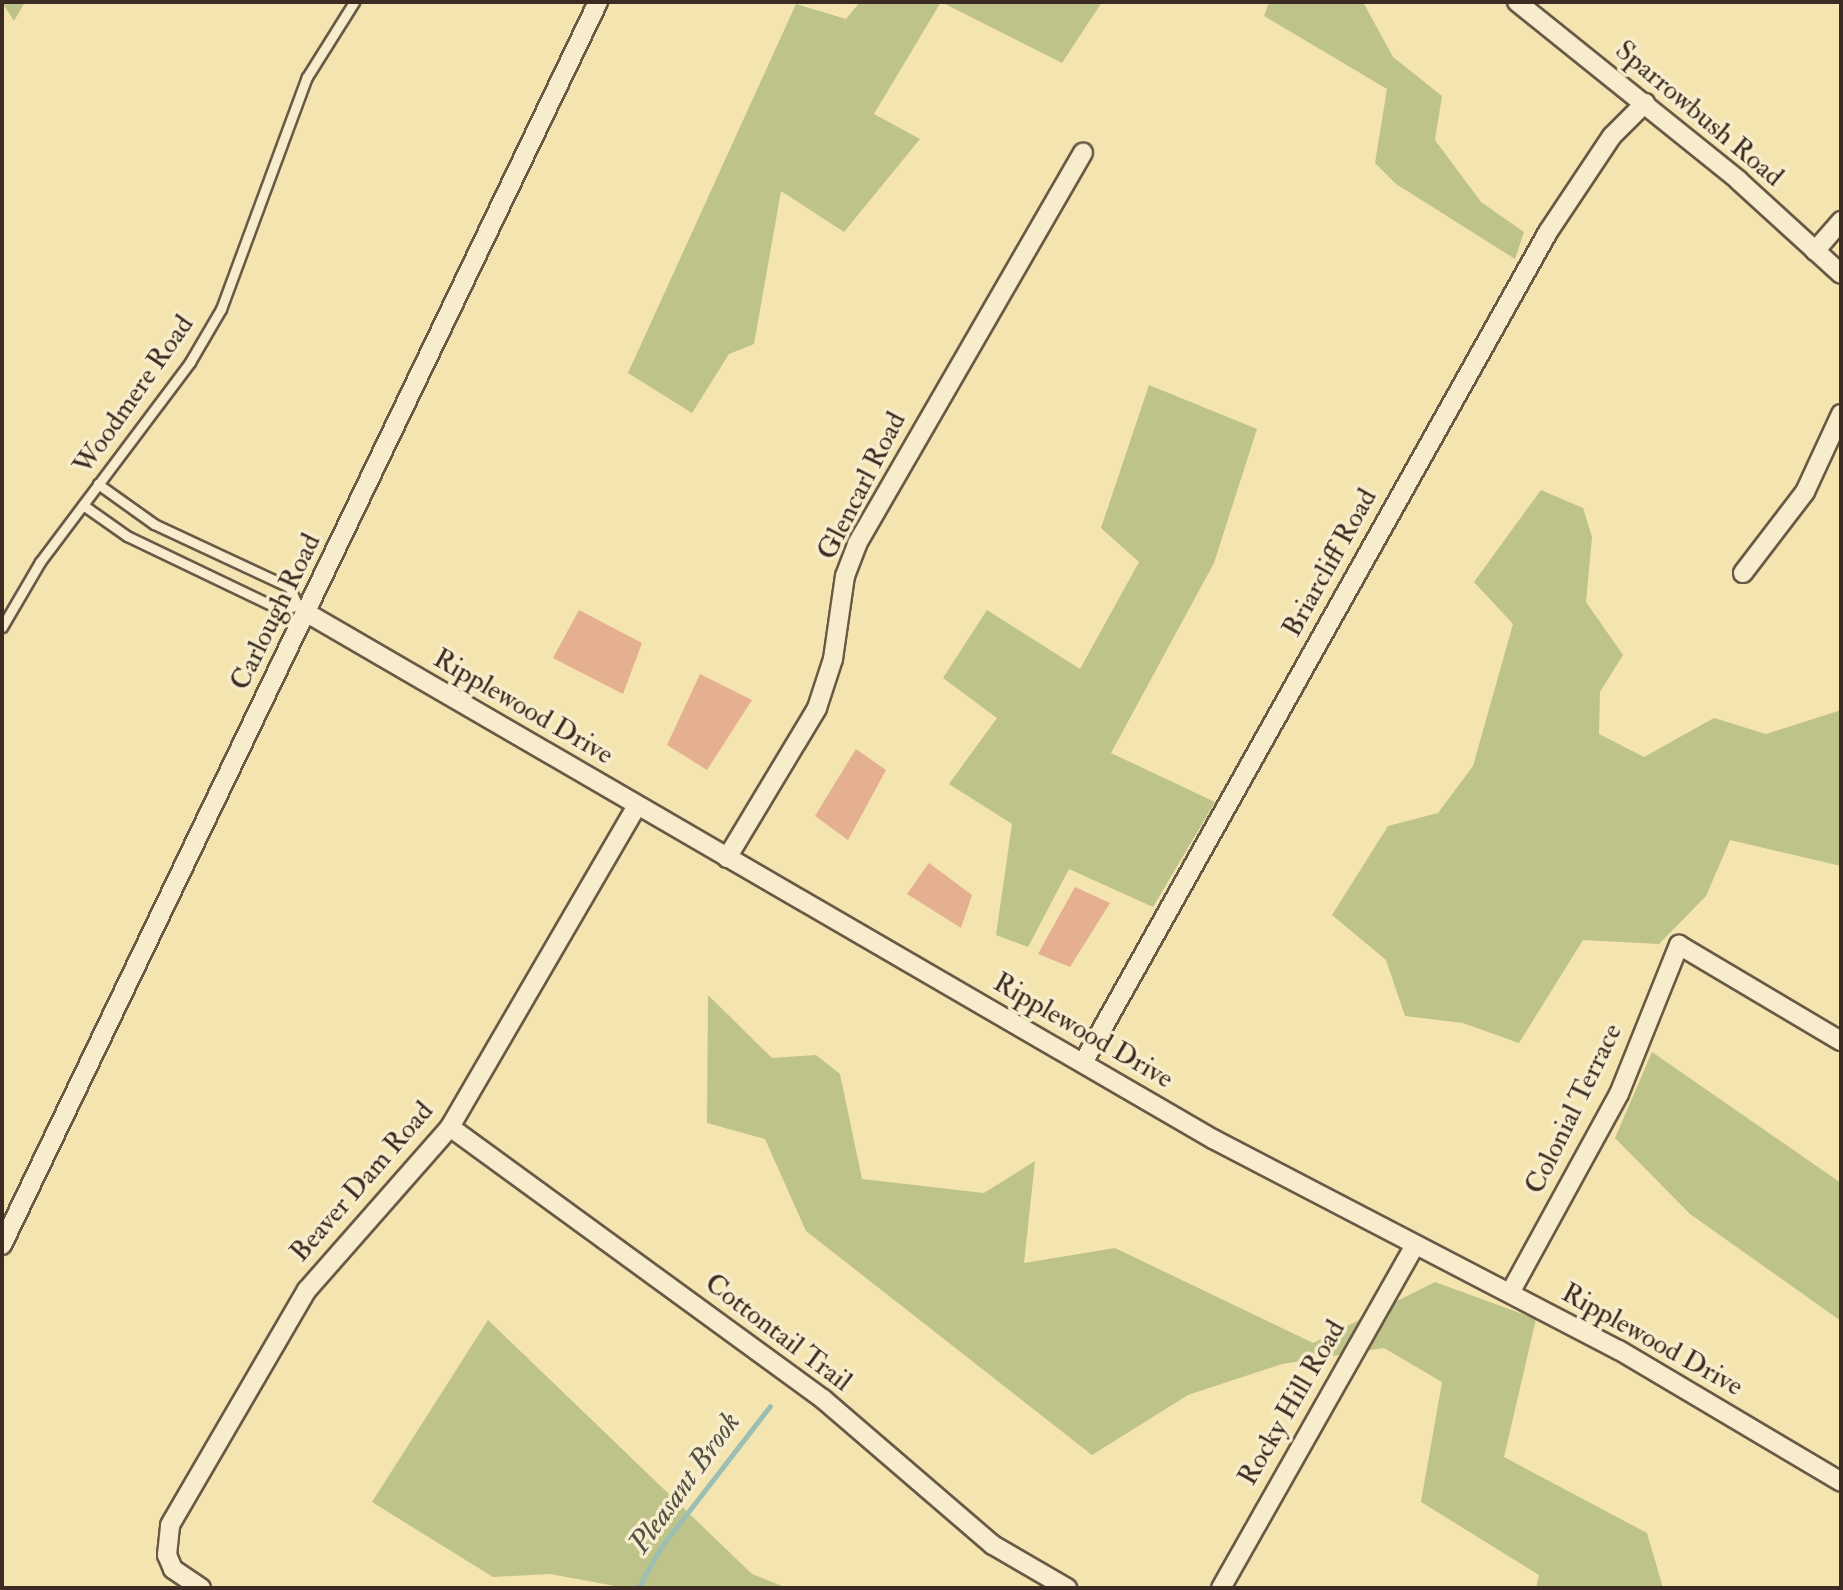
<!DOCTYPE html>
<html>
<head>
<meta charset="utf-8">
<style>
	body { margin:0 }
	#map { position:relative; width:1843px; height:1590px; overflow:hidden; background:#f3e4b0; font-family:"IM FELL Double Pica",serif }
	div>[style] { position:absolute }
	.green>* { inset:0; background:#bec389 }
	.stream>* { height:5px; margin:-2.5px; padding:0 2.5px; transform-origin:2.5px; border-radius:2.5px; background:#9dbeb2 }
	.building>* { inset:0; background:#e5b08f }
	.roads { filter:drop-shadow(2px 0 #6a5946) drop-shadow(-2px 0 #6a5946) drop-shadow(0 2px #6a5946) drop-shadow(0 -2px #6a5946) }
	.service>* { height:9px; margin:-4.5px; padding:0 4.5px; transform-origin:4.5px; border-radius:4.5px; background:#f7edcc }
	.minor>* { height:18px; margin:-9px; padding:0 9px; transform-origin:9px; border-radius:9px; background:#f7edcc }
	span { translate:-50% -50%; white-space:nowrap; text-align:center; line-height:1.15; -webkit-text-stroke:7px #f7edcc; paint-order:stroke }
	.street-label { font-size:28px; color:#3c2b22 }
	.water-label { font-size:30px; color:#545046; font-style:italic }
	.frame { position:absolute; inset:0; border:4px solid #3c2b22; pointer-events:none }
</style>
</head>
<body>
<div id="map">
	<div class="green">
		<div style="clip-path:polygon(2px 2px,25px 2px,14px 21px)"></div>
		<div style="clip-path:polygon(860px 2px,941px 2px,874px 114px,920px 139px,844px 232px,781px 191px,754px 344px,729px 354px,692px 413px,628px 373px,796px 4px,846px 19px)"></div>
		<div style="clip-path:polygon(941px 2px,1102px 2px,1062px 63px)"></div>
		<div style="clip-path:polygon(1269px 2px,1363px 2px,1393px 57px,1442px 96px,1435px 140px,1481px 202px,1524px 232px,1515px 259px,1396px 184px,1375px 163px,1387px 89px,1264px 16px)"></div>
		<div style="clip-path:polygon(1149px 385px,1257px 429px,1214px 563px,1111px 753px,1215px 802px,1153px 907px,1069px 869px,1028px 947px,996px 935px,1012px 824px,949px 784px,997px 718px,943px 678px,987px 610px,1080px 669px,1139px 562px,1101px 528px)"></div>
		<div style="clip-path:polygon(1541px 490px,1583px 508px,1592px 537px,1586px 602px,1623px 655px,1600px 692px,1599px 734px,1644px 757px,1714px 718px,1766px 734px,1841px 710px,1841px 866px,1730px 840px,1706px 896px,1659px 944px,1583px 940px,1519px 1043px,1463px 1023px,1405px 1016px,1386px 960px,1332px 915px,1388px 826px,1438px 813px,1473px 766px,1513px 624px,1474px 582px)"></div>
		<div style="clip-path:polygon(708px 995px,772px 1058px,816px 1055px,840px 1074px,862px 1179px,984px 1193px,1035px 1161px,1024px 1263px,1115px 1248px,1313px 1343px,1435px 1282px,1536px 1319px,1504px 1457px,1647px 1533px,1663px 1588px,1536px 1588px,1539px 1575px,1421px 1502px,1442px 1382px,1384px 1348px,1282px 1364px,1188px 1395px,1092px 1455px,806px 1231px,765px 1139px,707px 1123px)"></div>
		<div style="clip-path:polygon(1652px 1052px,1841px 1183px,1841px 1321px,1690px 1214px,1615px 1138px)"></div>
		<div style="clip-path:polygon(488px 1320px,752px 1574px,787px 1588px,626px 1588px,550px 1574px,493px 1577px,372px 1502px)"></div>
	</div>
	<div class="stream">
		<div style="left:638px;top:1588px;width:47px;rotate:-60.7deg"></div>
		<div style="left:661px;top:1547px;width:178px;rotate:-52.3deg"></div>
	</div>
	<div class="building">
		<div style="clip-path:polygon(579px 610px,642px 643px,623px 694px,553px 658px)"></div>
		<div style="clip-path:polygon(700px 674px,752px 700px,707px 770px,667px 745px)"></div>
		<div style="clip-path:polygon(856px 749px,886px 770px,848px 840px,815px 816px)"></div>
		<div style="clip-path:polygon(929px 863px,972px 895px,961px 928px,907px 894px)"></div>
		<div style="clip-path:polygon(1075px 887px,1110px 903px,1070px 967px,1038px 954px)"></div>
	</div>
	<div class="roads">
		<div class="service">
			<div style="left:83px;top:505px;width:54px;rotate:35.2deg"></div>
			<div style="left:127px;top:536px;width:166px;rotate:25.6deg"></div>
			<div style="left:277px;top:608px;width:21px;rotate:-5deg"></div>
			<div style="left:298px;top:606px;width:21px;rotate:-115deg"></div>
			<div style="left:289px;top:587px;width:149px;rotate:-155deg"></div>
			<div style="left:154px;top:524px;width:69px;rotate:-144.5deg"></div>
			<div style="left:2px;top:627px;width:75px;rotate:-59.7deg"></div>
			<div style="left:40px;top:562px;width:250px;rotate:-53.1deg"></div>
			<div style="left:190px;top:362px;width:61px;rotate:-59.7deg"></div>
			<div style="left:221px;top:309px;width:247px;rotate:-69.7deg"></div>
			<div style="left:307px;top:77px;width:89px;rotate:-57.9deg"></div>
		</div>
		<div class="minor">
			<div style="left:1517px;top:2px;width:284px;rotate:38.8deg"></div>
			<div style="left:1738px;top:180px;width:139px;rotate:42.4deg"></div>
			<div style="left:1815px;top:251px;width:40px;rotate:-49deg"></div>
			<div style="left:1743px;top:573px;width:102px;rotate:-52.6deg"></div>
			<div style="left:1805px;top:492px;width:86px;rotate:-65.2deg"></div>
			<div style="left:307px;top:613px;width:1048px;rotate:30.14deg"></div>
			<div style="left:1213px;top:1139px;width:458px;rotate:27.5deg"></div>
			<div style="left:1619px;top:1350px;width:258px;rotate:30.7deg"></div>
			<div style="left:727px;top:858px;width:175px;rotate:-59deg"></div>
			<div style="left:817px;top:708px;width:52px;rotate:-71.9deg"></div>
			<div style="left:833px;top:659px;width:84px;rotate:-81.8deg"></div>
			<div style="left:845px;top:576px;width:34px;rotate:-69deg"></div>
			<div style="left:857px;top:544px;width:452px;rotate:-60deg"></div>
			<div style="left:1083px;top:1063px;width:952px;rotate:-60.77deg"></div>
			<div style="left:1548px;top:232px;width:115px;rotate:-56.3deg"></div>
			<div style="left:1612px;top:136px;width:47px;rotate:-45deg"></div>
			<div style="left:450px;top:1127px;width:462px;rotate:36.1deg"></div>
			<div style="left:823px;top:1399px;width:224px;rotate:40.7deg"></div>
			<div style="left:993px;top:1545px;width:86px;rotate:30.2deg"></div>
			<div style="left:2px;top:1245px;width:1379px;rotate:-64.38deg"></div>
			<div style="left:1510px;top:1293px;width:227px;rotate:-61.3deg"></div>
			<div style="left:1619px;top:1094px;width:161px;rotate:-68.1deg"></div>
			<div style="left:1679px;top:945px;width:188px;rotate:30.7deg"></div>
			<div style="left:201px;top:1588px;width:34px;rotate:-146deg"></div>
			<div style="left:173px;top:1569px;width:15px;rotate:-113deg"></div>
			<div style="left:167px;top:1555px;width:30px;rotate:-84deg"></div>
			<div style="left:170px;top:1525px;width:272px;rotate:-59.8deg"></div>
			<div style="left:307px;top:1290px;width:217px;rotate:-48.7deg"></div>
			<div style="left:450px;top:1127px;width:371px;rotate:-59.8deg"></div>
			<div style="left:1221px;top:1588px;width:392px;rotate:-60.5deg"></div>
		</div>
	</div>
	<div class="street-label">
		<span style="left:1699px;top:114px;rotate:40deg">Sparrowbush Road</span>
		<span style="left:134px;top:395px;rotate:-55deg">Woodmere Road</span>
		<span style="left:862px;top:486px;rotate:-63deg">Glencarl Road</span>
		<span style="left:1330px;top:563px;rotate:-61deg">Briarcliff Road</span>
		<span style="left:276px;top:612px;rotate:-64deg">Carlough Road</span>
		<span style="left:523px;top:707px;rotate:30deg">Ripplewood Drive</span>
		<span style="left:1083px;top:1031px;rotate:30deg">Ripplewood Drive</span>
		<span style="left:1574px;top:1109px;rotate:-64deg">Colonial Terrace</span>
		<span style="left:362px;top:1182px;rotate:-49deg">Beaver Dam Road</span>
		<span style="left:778px;top:1333px;rotate:37deg">Cottontail Trail</span>
		<span style="left:1652px;top:1340px;rotate:29deg">Ripplewood Drive</span>
		<span style="left:1292px;top:1403px;rotate:-60deg">Rocky Hill Road</span>
	</div>
	<div class="water-label">
		<span style="left:685px;top:1483px;rotate:-54deg">Pleasant Brook</span>
	</div>
	<div class="frame"></div>
</div>
</body>
</html>
